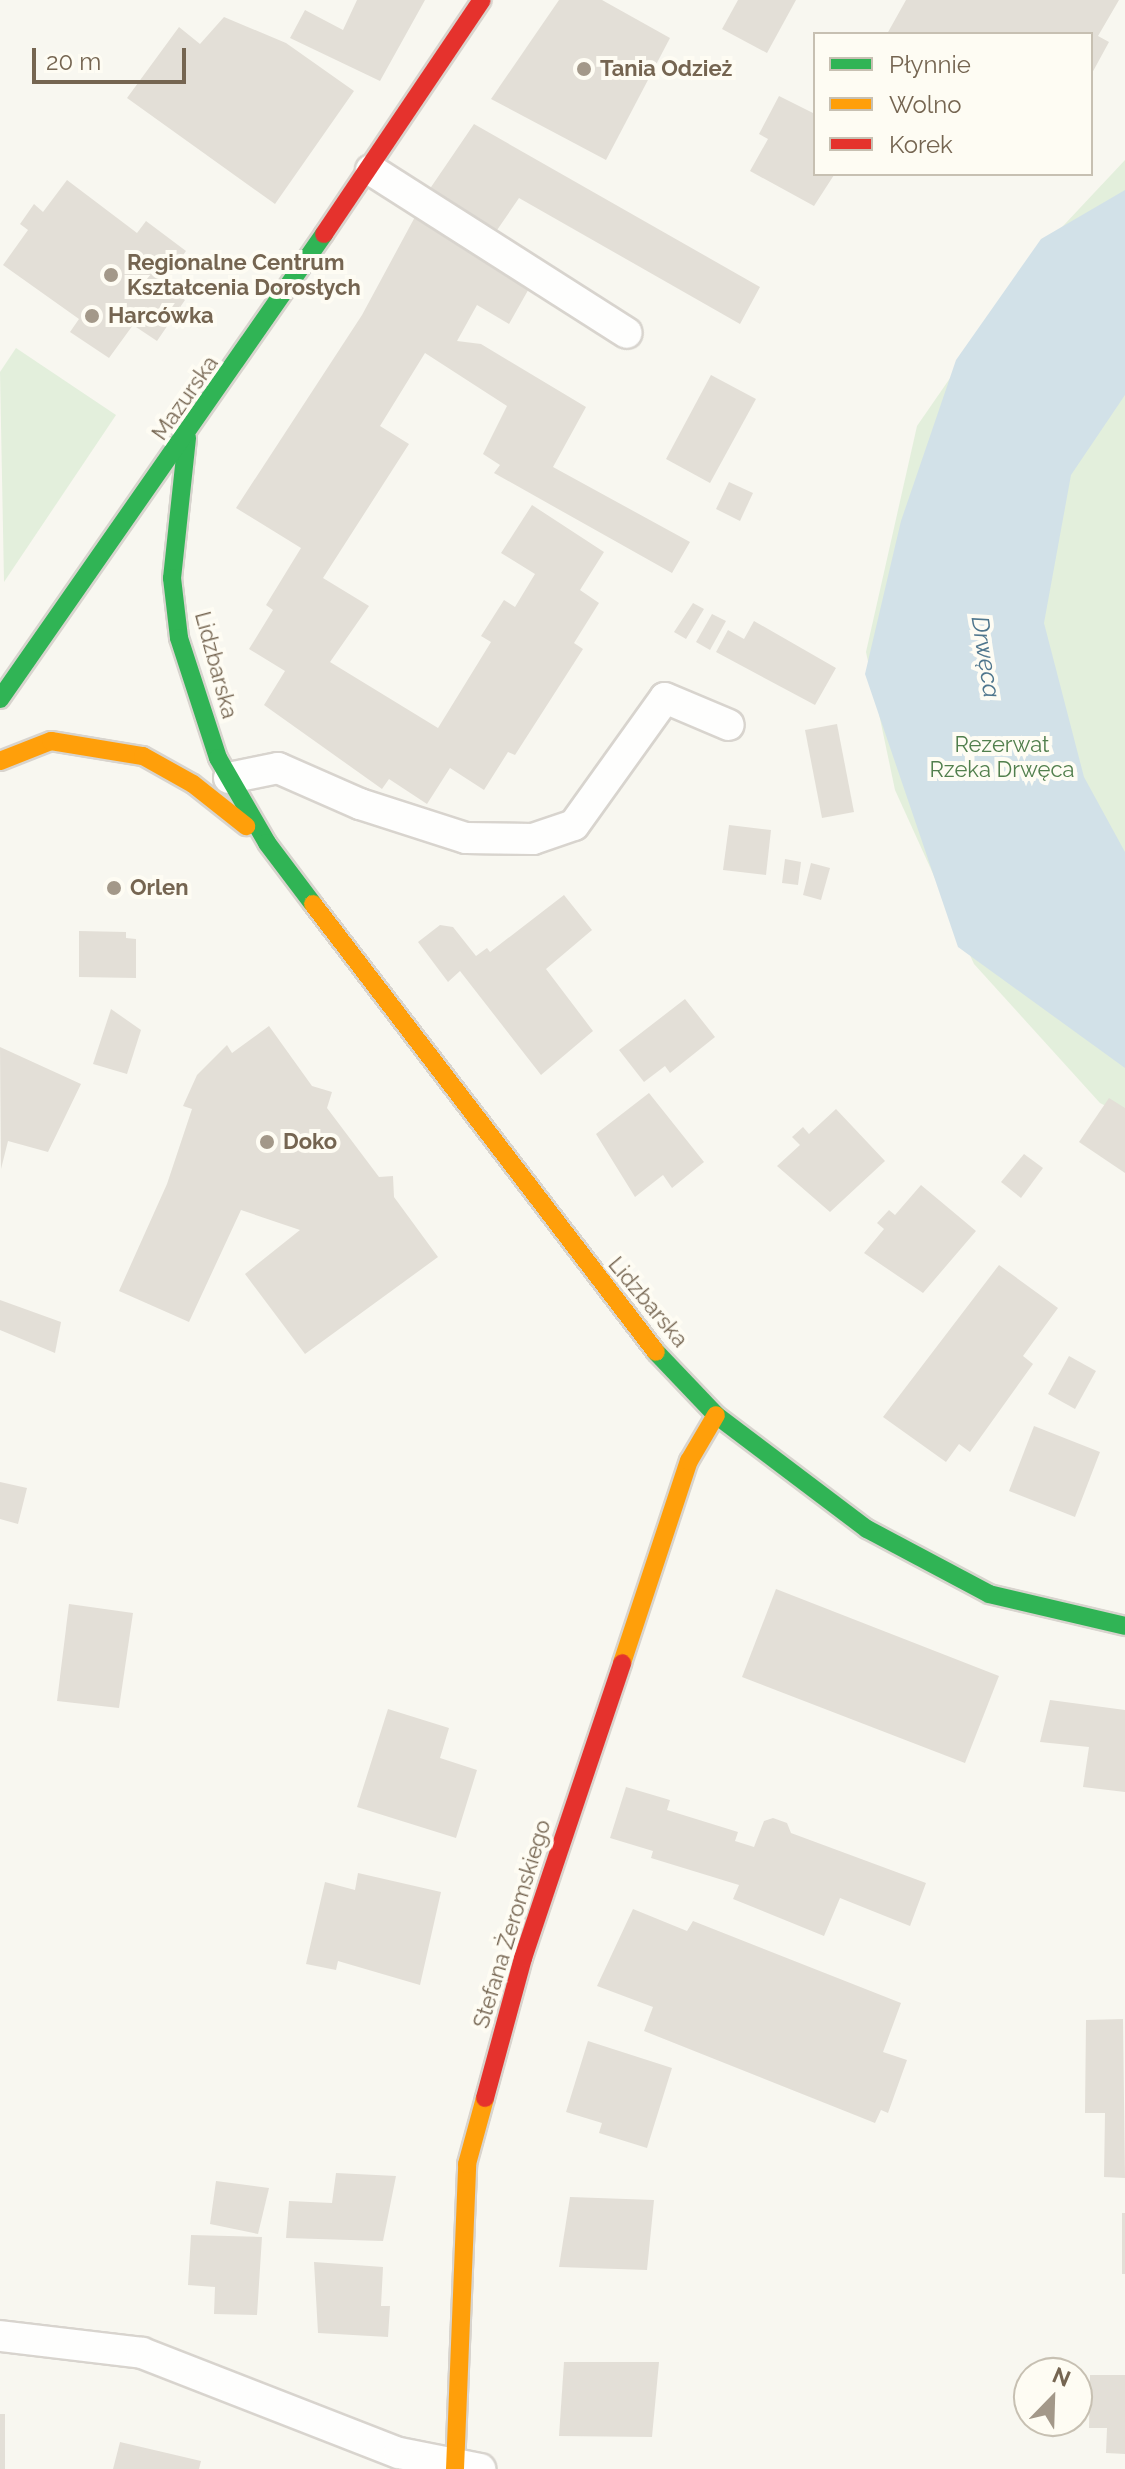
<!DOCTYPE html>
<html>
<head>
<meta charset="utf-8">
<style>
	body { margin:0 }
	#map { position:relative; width:1125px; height:2469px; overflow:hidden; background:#f8f7f0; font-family:Raleway,sans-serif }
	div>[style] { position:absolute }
	.green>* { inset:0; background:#e3efdc }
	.water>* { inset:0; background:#d2e1e8 }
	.building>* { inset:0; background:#e3dfd7 }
	.roads { filter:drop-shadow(2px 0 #d8d4ce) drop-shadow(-2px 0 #d8d4ce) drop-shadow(0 2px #d8d4ce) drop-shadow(0 -2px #d8d4ce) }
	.lane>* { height:30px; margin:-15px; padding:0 15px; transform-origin:15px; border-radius:15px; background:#fefefd }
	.fast>* { height:18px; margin:-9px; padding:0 9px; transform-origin:9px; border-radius:9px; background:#30b455 }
	.slow>* { height:18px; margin:-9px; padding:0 9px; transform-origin:9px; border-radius:9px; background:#ff9f0a }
	.jam>* { height:18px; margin:-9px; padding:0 9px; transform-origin:9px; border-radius:9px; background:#e5322d }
	.dots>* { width:22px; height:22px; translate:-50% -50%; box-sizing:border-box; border:4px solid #fefcf3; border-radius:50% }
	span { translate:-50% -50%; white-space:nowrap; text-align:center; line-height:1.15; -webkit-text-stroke:8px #fefcf3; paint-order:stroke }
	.poi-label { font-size:22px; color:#756551; font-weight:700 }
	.left { translate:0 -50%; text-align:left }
	.street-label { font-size:22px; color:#756551 }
	.park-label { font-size:22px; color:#517f4d }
	.water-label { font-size:24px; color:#4f768d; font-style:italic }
	.legend { position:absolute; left:813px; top:32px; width:280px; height:144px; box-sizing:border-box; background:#fefcf3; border:2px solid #c7c0b2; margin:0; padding:10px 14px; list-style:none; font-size:24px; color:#756551 }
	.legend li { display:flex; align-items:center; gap:16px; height:40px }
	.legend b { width:40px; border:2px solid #c7c0b2 }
	.north { position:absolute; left:1013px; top:2357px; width:80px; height:80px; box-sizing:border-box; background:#fefcf3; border:2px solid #c7c0b2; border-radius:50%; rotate:23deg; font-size:22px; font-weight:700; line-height:32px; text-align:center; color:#756551 }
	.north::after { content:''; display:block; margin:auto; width:28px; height:36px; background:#a39889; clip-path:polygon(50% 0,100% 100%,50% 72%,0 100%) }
	.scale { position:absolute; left:32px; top:48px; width:154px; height:36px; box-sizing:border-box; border:4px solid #756551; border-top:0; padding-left:10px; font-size:24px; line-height:28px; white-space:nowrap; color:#756551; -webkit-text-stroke:6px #fefcf3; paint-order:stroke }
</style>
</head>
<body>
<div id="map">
	<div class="green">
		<div style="clip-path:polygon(1125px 160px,1125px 1116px,1100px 1103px,974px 964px,895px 790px,866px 652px,917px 426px,1033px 258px)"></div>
		<div style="clip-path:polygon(16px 348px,116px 415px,4px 582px,0 372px)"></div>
	</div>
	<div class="water">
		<div style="clip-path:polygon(1125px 190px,1125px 395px,1071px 475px,1044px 623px,1084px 777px,1125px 852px,1125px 1068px,958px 947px,865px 674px,901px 521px,956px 360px,1041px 239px)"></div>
	</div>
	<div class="building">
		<div style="clip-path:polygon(357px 0,425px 0,380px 81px,290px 38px,305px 10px,343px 30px)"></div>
		<div style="clip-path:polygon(559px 0,602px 0,670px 38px,606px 160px,491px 99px)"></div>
		<div style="clip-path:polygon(738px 0,796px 0,767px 53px,722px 29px)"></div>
		<div style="clip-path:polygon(906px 0,1119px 0,1098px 36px,1109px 42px,1091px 75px,1091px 34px,887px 34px)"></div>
		<div style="clip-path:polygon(224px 17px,286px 43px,354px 91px,275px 204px,127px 98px,179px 27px,200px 44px)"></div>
		<div style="clip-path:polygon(779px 96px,815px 114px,815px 174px,843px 174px,834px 175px,814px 206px,750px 171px,768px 139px,759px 134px)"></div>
		<div style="clip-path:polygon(474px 124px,760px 287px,740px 324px,519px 198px,495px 233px,427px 193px)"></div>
		<div style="clip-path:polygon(67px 180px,137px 233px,146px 221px,186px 251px,162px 284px,185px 300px,157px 341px,133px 325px,109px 358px,70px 332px,79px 319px,3px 265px,28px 230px,20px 224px,34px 204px,43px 212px)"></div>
		<div style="clip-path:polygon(416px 215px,531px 285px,509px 324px,477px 305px,457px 341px,481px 344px,586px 407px,553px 467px,690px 542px,672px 573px,494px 473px,500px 465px,483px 454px,507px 406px,425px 353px,380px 426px,409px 444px,323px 578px,369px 606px,330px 662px,438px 728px,491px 642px,481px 636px,504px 600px,515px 607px,535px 574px,501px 553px,532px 505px,604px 552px,580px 590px,599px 603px,574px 643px,583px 649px,515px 755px,508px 752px,484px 790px,450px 768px,427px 804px,389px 779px,382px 789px,264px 705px,285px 671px,249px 649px,273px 610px,266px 605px,301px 548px,236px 508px,362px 315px)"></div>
		<div style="clip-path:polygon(711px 375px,756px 399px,710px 483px,666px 459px)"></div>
		<div style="clip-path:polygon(729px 482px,753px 493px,740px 521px,716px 509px)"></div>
		<div style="clip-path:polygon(693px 603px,704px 609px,686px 639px,674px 632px)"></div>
		<div style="clip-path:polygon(712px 614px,726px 621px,710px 650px,696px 642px)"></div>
		<div style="clip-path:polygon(754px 621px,836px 668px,815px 705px,716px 652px,728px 630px,744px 639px)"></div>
		<div style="clip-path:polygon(837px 724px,854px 812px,822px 818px,805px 730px)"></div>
		<div style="clip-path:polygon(729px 825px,771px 830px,766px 875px,723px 870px)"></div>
		<div style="clip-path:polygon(785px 859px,801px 862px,798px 885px,782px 883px)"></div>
		<div style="clip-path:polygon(811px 863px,830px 868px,821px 900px,803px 895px)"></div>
		<div style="clip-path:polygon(564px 895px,592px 930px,546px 969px,593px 1031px,541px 1075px,460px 971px,448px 982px,418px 942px,440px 925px,453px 927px,476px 956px,487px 948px,490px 952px)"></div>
		<div style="clip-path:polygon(79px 931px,126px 932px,126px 938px,136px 939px,136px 978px,79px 977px)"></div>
		<div style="clip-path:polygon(685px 999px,715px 1037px,670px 1073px,665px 1066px,644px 1082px,619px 1050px)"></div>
		<div style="clip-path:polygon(111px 1009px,141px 1030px,127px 1074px,93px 1064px)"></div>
		<div style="clip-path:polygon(269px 1026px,312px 1086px,332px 1092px,327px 1108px,379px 1177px,393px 1176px,394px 1197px,438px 1257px,305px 1354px,245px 1274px,300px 1230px,241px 1210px,189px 1322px,119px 1291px,167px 1184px,192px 1109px,183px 1106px,197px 1075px,227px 1045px,232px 1053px)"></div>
		<div style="clip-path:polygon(0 1047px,81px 1084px,48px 1152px,8px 1141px,1px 1169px)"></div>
		<div style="clip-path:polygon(649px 1093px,704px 1162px,672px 1188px,663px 1175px,635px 1197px,596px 1134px)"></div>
		<div style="clip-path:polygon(1109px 1098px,1125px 1108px,1125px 1173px,1079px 1142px)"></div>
		<div style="clip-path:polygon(836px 1109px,885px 1161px,830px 1212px,777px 1166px,800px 1145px,792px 1137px,803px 1127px,809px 1134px)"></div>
		<div style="clip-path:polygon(1024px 1154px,1043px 1168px,1021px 1198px,1001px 1182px)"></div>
		<div style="clip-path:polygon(921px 1185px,976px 1231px,923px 1293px,864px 1253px,884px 1229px,877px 1223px,889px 1210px,895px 1215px)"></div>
		<div style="clip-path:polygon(999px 1265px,1058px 1308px,1023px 1356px,1033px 1364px,970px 1452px,959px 1444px,946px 1462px,883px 1417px)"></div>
		<div style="clip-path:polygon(0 1300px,61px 1322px,55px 1353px,0 1330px)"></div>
		<div style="clip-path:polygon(1069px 1356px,1096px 1371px,1075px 1409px,1048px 1394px)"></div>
		<div style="clip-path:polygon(1034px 1426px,1100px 1452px,1075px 1517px,1009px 1491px)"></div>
		<div style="clip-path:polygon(0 1482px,27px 1488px,18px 1524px,0 1519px)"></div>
		<div style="clip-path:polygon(776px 1589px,999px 1676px,965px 1763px,742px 1677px)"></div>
		<div style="clip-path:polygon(69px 1604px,133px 1613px,119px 1708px,57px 1701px)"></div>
		<div style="clip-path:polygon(1050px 1700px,1125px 1710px,1125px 1792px,1083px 1787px,1089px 1747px,1040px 1742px)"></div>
		<div style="clip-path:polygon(388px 1709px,449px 1728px,440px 1758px,477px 1770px,456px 1838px,357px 1807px)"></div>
		<div style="clip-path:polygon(626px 1787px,670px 1800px,667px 1810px,738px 1832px,735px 1841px,754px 1847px,764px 1821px,773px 1818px,787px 1823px,791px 1833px,926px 1883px,910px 1926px,840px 1898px,824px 1936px,733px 1899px,739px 1885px,651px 1858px,653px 1851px,610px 1838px)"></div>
		<div style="clip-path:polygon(358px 1873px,441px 1892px,420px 1985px,338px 1961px,336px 1970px,306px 1964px,325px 1882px,355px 1890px)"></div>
		<div style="clip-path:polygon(633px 1909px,687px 1931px,693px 1921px,901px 2003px,883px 2052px,907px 2060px,888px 2113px,881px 2110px,875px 2123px,644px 2031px,653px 2007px,597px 1986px)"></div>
		<div style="clip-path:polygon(1123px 2019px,1125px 2178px,1104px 2177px,1105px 2113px,1085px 2113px,1086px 2020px)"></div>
		<div style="clip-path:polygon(588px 2041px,672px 2068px,647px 2148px,599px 2133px,602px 2123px,566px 2112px)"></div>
		<div style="clip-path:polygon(336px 2173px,396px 2176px,383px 2241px,286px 2238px,289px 2201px,332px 2203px)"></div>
		<div style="clip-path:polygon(216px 2181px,269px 2188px,258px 2234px,210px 2224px)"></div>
		<div style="clip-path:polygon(570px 2197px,654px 2200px,647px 2270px,559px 2267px)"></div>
		<div style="clip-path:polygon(1122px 2213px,1125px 2213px,1125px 2274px,1122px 2274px)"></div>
		<div style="clip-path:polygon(191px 2235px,262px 2237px,257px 2315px,214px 2314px,215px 2287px,188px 2285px)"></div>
		<div style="clip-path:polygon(314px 2262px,383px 2267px,381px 2306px,390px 2306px,388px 2337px,318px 2333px)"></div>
		<div style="clip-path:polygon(564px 2362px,659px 2362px,652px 2437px,559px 2436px)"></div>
		<div style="clip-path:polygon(1090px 2375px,1125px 2375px,1125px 2454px,1106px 2453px,1107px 2428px,1089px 2428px)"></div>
		<div style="clip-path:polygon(0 2414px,5px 2414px,5px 2469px,0 2469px)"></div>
		<div style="clip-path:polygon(120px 2442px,201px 2461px,199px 2469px,113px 2469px)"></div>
	</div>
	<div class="roads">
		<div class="lane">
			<div style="left:371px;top:170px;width:303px;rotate:32.5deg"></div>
			<div style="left:229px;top:778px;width:50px;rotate:-11.5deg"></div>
			<div style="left:278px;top:768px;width:90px;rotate:23.7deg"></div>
			<div style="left:360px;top:804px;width:111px;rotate:17.8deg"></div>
			<div style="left:466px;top:838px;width:67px;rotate:0.9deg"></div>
			<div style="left:533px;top:839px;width:43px;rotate:-18.9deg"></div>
			<div style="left:574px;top:825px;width:156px;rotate:-54.4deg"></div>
			<div style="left:665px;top:698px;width:69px;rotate:22.9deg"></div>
			<div style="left:0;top:2336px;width:143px;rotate:6.8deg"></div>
			<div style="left:142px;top:2353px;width:276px;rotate:21.3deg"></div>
			<div style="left:399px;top:2453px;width:83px;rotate:11.2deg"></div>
		</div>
		<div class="fast">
			<div style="left:187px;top:438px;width:141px;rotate:96.1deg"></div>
			<div style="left:172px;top:578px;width:60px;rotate:83.3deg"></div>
			<div style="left:179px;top:638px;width:126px;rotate:72deg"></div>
			<div style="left:218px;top:758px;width:98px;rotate:60deg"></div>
			<div style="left:267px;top:843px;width:76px;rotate:53deg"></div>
			<div style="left:0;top:699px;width:567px;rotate:-55.13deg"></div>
			<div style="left:656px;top:1352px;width:87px;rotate:46.4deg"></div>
			<div style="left:716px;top:1415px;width:189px;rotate:37.1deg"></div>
			<div style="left:867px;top:1529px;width:138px;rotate:28deg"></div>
			<div style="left:989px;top:1594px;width:140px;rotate:13.2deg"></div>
		</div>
		<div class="slow">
			<div style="left:0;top:761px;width:55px;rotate:-21.4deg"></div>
			<div style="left:51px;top:741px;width:93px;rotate:9.3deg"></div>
			<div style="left:143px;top:756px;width:57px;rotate:29.2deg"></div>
			<div style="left:193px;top:784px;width:68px;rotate:38.4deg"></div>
			<div style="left:313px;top:904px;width:564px;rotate:52.56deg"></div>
			<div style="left:622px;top:1663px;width:213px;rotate:-71.7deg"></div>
			<div style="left:689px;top:1461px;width:53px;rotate:-59.6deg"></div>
			<div style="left:455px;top:2469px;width:305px;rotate:-87.7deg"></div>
			<div style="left:467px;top:2164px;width:68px;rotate:-74.7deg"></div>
		</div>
		<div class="jam">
			<div style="left:324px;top:234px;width:282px;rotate:-56deg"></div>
			<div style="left:485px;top:2098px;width:145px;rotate:-74.8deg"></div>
			<div style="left:523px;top:1958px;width:311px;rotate:-71.4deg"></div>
		</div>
	</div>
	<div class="dots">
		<div style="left:584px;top:69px;background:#a39889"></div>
		<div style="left:111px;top:275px;background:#a39889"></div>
		<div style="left:92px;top:316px;background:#a39889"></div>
		<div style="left:114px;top:888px;background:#a39889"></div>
		<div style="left:267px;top:1142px;background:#a39889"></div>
	</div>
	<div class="poi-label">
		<span class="left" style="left:600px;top:69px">Tania Odzież</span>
		<span class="left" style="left:127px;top:275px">Regionalne Centrum<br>Kształcenia Dorosłych</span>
		<span class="left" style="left:108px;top:316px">Harcówka</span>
		<span class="left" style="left:130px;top:888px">Orlen</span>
		<span class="left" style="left:283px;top:1142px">Doko</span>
	</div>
	<div class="street-label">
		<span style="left:185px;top:398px;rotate:-55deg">Mazurska</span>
		<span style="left:216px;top:665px;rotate:75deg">Lidzbarska</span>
		<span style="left:648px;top:1302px;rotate:50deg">Lidzbarska</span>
		<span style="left:512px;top:1924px;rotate:-73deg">Stefana Żeromskiego</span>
	</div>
	<div class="park-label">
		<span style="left:1002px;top:757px">Rezerwat<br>Rzeka Drwęca</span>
	</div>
	<div class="water-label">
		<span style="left:986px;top:657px;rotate:81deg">Drwęca</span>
	</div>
	<ul class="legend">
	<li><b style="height:10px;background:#30b455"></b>Płynnie</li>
	<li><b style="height:10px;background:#ff9f0a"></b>Wolno</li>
	<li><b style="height:10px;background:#e5322d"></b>Korek</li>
	</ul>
	<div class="north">N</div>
	<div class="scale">20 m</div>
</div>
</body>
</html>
